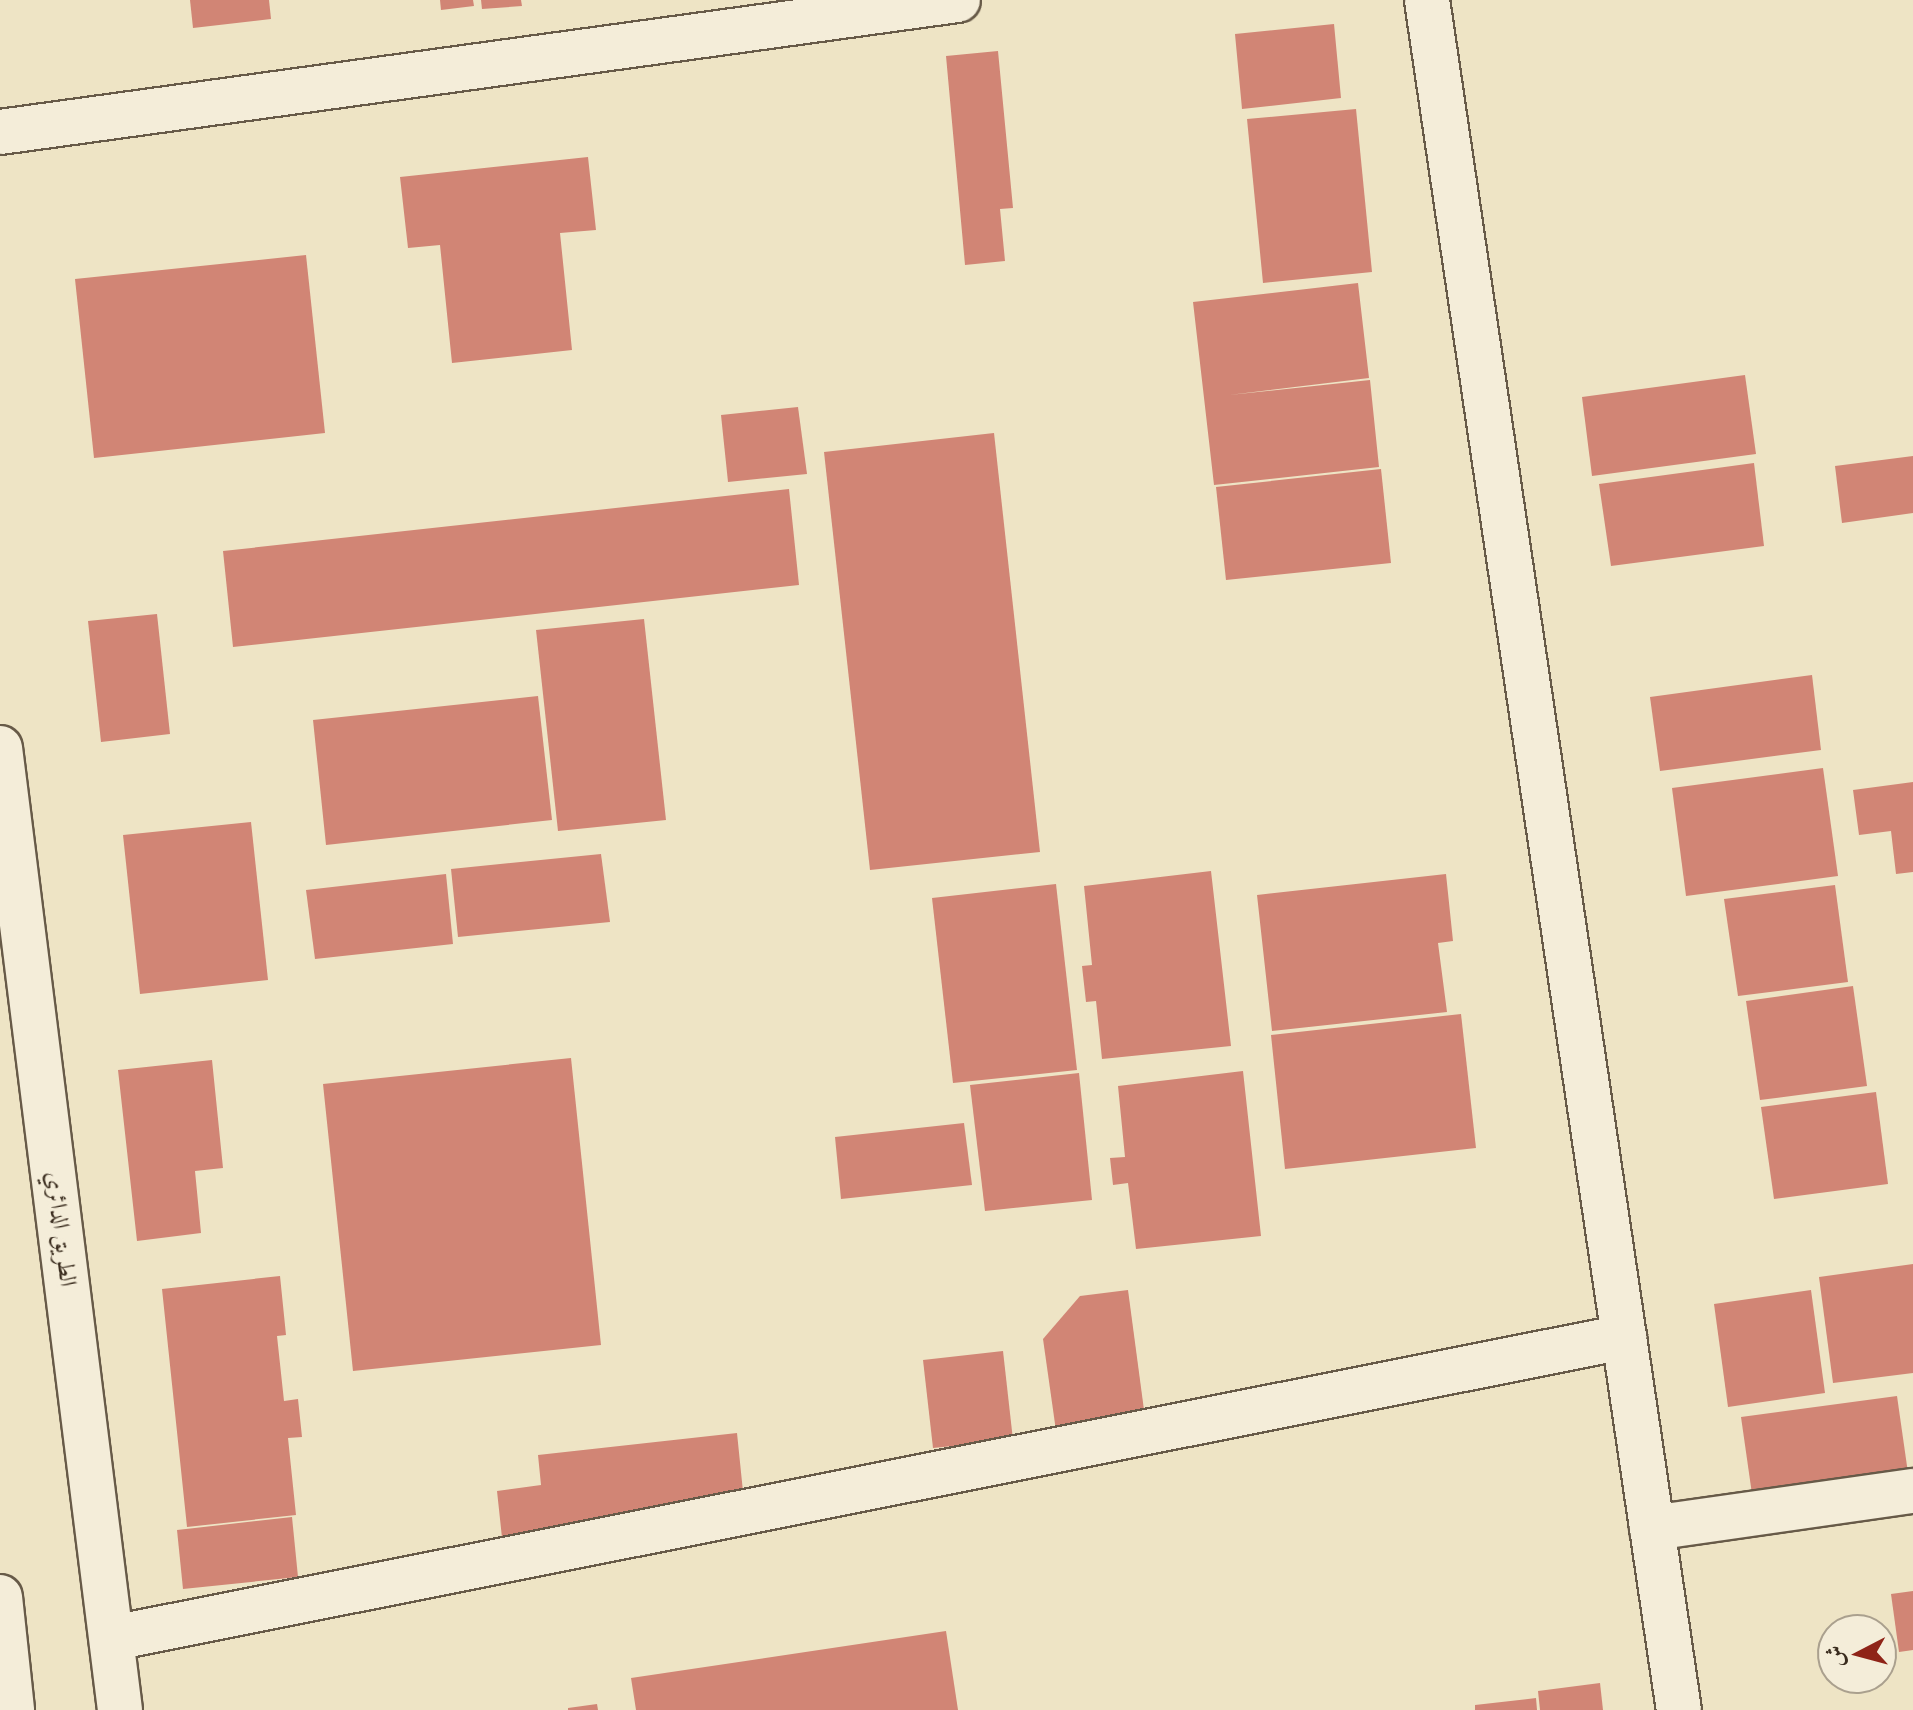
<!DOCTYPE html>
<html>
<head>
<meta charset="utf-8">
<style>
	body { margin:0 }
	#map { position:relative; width:1913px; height:1710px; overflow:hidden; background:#eee4c5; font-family:"IM FELL French Canon",Amiri,serif }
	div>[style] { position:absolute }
	.building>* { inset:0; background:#d18575 }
	.roads { filter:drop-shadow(2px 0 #675a48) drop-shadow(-2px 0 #675a48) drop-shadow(0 2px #675a48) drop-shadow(0 -2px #675a48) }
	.minor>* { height:44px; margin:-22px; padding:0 22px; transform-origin:22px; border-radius:22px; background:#f4edd9 }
	.tertiary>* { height:44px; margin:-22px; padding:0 22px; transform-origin:22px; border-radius:22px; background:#f4edd9 }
	.secondary>* { height:44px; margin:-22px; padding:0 22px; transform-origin:22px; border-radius:22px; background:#f4edd9 }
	span { translate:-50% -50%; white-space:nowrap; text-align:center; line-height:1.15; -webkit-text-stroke:6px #f4edd9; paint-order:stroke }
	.street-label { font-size:24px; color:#3a2c1e }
	.north { position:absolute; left:1817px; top:1614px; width:80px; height:80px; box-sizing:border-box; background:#f4edd9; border:2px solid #aaa08e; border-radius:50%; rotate:264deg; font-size:22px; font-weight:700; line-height:32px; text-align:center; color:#3a2c1e }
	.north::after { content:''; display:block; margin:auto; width:28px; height:36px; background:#8f2418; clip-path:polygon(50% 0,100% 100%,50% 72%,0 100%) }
</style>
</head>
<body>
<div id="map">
	<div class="building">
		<div style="clip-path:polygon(190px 0,269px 0,271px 19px,193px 28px)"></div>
		<div style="clip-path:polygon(440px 0,473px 0,474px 6px,441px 10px)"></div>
		<div style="clip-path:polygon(481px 0,521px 0,522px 6px,482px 9px)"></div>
		<div style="clip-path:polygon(1334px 24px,1341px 98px,1242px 109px,1235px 34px)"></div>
		<div style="clip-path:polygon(998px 51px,1013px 208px,1000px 209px,1005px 261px,965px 265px,946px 56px)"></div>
		<div style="clip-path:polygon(1356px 109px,1372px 272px,1263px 283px,1247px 119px)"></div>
		<div style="clip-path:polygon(588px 157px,596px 230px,560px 233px,572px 350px,452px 363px,440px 245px,408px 248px,400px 177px)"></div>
		<div style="clip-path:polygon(306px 255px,325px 433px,94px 458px,75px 279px)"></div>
		<div style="clip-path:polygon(1358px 283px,1369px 378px,1229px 395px,1370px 380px,1379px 467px,1214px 485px,1193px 302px)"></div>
		<div style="clip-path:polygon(1745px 375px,1756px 454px,1592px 476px,1582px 397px)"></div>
		<div style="clip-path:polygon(798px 407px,807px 474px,728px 482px,721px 415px)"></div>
		<div style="clip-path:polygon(994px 433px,1040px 852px,870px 870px,824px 452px)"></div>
		<div style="clip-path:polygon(1913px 456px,1913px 513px,1842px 523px,1835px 466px)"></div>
		<div style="clip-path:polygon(1754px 463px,1764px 546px,1611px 566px,1599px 484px)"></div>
		<div style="clip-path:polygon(1381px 469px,1391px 563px,1226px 580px,1216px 487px)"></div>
		<div style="clip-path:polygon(789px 489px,799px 585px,233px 647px,223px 551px)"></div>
		<div style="clip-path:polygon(157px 614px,170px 734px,101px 742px,88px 621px)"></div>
		<div style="clip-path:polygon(644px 619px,666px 820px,558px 831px,536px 630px)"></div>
		<div style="clip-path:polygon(1812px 675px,1821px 750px,1660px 771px,1650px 697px)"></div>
		<div style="clip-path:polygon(538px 696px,552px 820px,326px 845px,313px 720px)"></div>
		<div style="clip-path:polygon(1823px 768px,1838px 876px,1686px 896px,1672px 788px)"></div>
		<div style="clip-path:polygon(1913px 782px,1913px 872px,1896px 874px,1891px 831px,1859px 835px,1853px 790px)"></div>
		<div style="clip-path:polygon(251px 822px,268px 980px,140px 994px,123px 835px)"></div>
		<div style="clip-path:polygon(601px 854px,610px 922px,458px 937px,451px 869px)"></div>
		<div style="clip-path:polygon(1211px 871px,1231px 1046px,1102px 1059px,1096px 1001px,1086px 1002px,1082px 966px,1092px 965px,1084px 886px)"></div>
		<div style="clip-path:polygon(446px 874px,453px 944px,315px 959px,306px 890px)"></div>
		<div style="clip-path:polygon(1446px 874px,1453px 941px,1438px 943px,1447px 1012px,1272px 1031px,1257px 895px)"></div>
		<div style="clip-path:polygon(1056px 884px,1077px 1070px,953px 1083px,932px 898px)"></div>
		<div style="clip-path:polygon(1835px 885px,1848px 982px,1738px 996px,1724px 899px)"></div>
		<div style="clip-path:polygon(1853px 986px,1867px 1086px,1760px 1100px,1746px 1001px)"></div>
		<div style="clip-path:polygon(1461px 1014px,1476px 1148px,1285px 1169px,1271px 1035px)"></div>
		<div style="clip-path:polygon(571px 1058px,601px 1345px,353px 1371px,323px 1084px)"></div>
		<div style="clip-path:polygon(212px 1060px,223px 1168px,195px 1171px,201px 1233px,137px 1241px,118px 1070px)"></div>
		<div style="clip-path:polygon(1243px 1071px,1261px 1236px,1136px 1249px,1128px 1183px,1113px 1185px,1110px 1158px,1125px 1157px,1118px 1086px)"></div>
		<div style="clip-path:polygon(1079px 1073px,1092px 1200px,985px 1211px,970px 1085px)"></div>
		<div style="clip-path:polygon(1876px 1092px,1888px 1184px,1774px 1199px,1761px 1107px)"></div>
		<div style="clip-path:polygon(964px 1123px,972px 1185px,841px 1199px,835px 1137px)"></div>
		<div style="clip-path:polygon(1913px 1264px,1913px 1373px,1833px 1383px,1819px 1277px)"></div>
		<div style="clip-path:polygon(280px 1276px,286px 1335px,277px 1336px,284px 1401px,298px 1399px,302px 1437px,288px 1438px,296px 1515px,187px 1527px,162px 1289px)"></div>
		<div style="clip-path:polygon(1128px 1290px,1148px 1440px,1059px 1452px,1043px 1339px,1080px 1296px)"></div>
		<div style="clip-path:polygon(1811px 1290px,1825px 1393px,1728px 1407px,1714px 1304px)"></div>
		<div style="clip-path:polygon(1003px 1351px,1013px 1440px,933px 1448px,923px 1360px)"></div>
		<div style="clip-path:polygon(1897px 1396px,1913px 1508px,1757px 1529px,1741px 1417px)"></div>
		<div style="clip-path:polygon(737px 1433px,746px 1521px,503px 1547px,497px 1491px,541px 1485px,538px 1455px)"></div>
		<div style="clip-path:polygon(292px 1517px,298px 1577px,183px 1589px,177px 1530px)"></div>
		<div style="clip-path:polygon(1913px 1591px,1913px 1650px,1899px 1652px,1891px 1594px)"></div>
		<div style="clip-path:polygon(946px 1631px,958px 1710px,636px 1710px,631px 1678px)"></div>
		<div style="clip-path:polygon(1600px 1683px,1603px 1710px,1540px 1710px,1538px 1691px)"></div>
		<div style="clip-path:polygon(1536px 1698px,1537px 1710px,1475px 1710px,1475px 1705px)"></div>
		<div style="clip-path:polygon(597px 1704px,598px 1710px,568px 1710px,568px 1708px)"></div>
	</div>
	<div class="roads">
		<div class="minor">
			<div style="left:1652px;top:1528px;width:264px;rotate:-8.1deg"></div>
			<div style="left:113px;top:1638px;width:1541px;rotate:-11.27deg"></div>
		</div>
		<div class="tertiary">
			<div style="left:1427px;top:0;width:1728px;rotate:81.62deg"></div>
			<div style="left:0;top:132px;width:967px;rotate:-7.85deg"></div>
		</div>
		<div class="secondary">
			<div style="left:0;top:748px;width:969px;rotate:82.89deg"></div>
			<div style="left:0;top:1597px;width:114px;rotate:83.9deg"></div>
		</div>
	</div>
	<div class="street-label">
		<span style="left:61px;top:1229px;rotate:83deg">الطريق الدائري</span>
	</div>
	<div class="north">ش</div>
</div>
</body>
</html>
